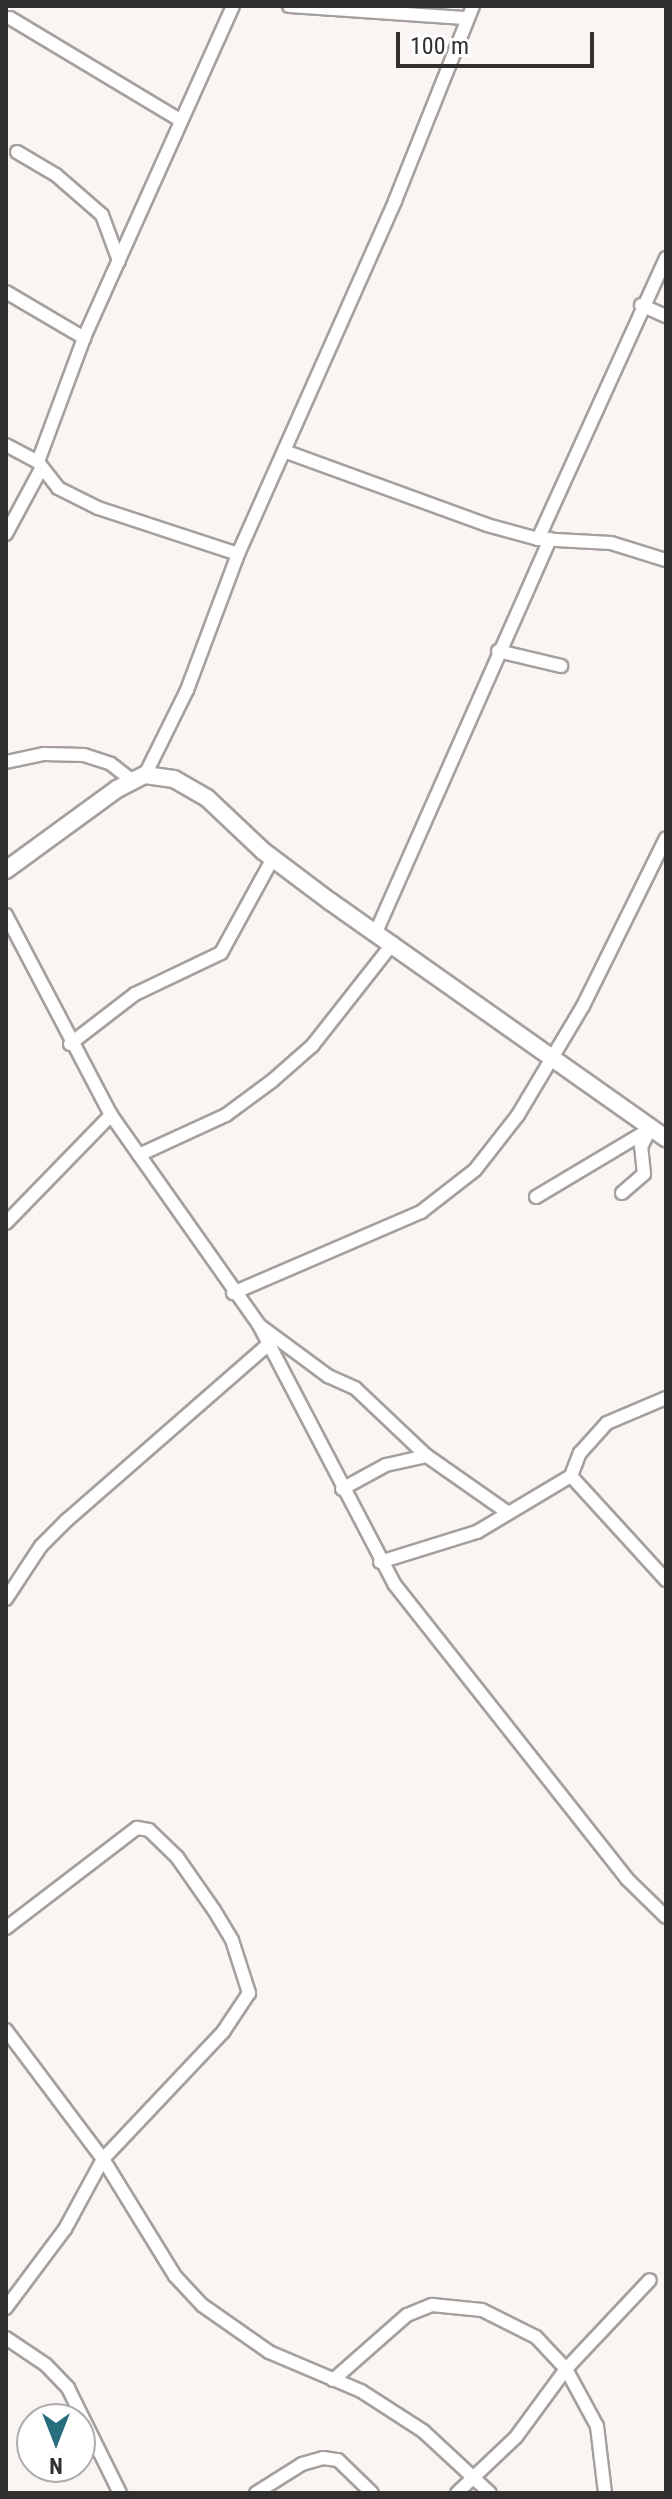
<!DOCTYPE html>
<html>
<head>
<meta charset="utf-8">
<style>
	body { margin:0 }
	#map { position:relative; width:672px; height:2499px; overflow:hidden; background:#faf5f2; font-family:"Roboto Condensed",sans-serif }
	div>[style] { position:absolute }
	.roads { filter:drop-shadow(2px 0 #a5a09d) drop-shadow(-2px 0 #a5a09d) drop-shadow(0 2px #a5a09d) drop-shadow(0 -2px #a5a09d) }
	.minor>* { height:12px; margin:-6px; padding:0 6px; transform-origin:6px; border-radius:6px; background:#fff }
	.tertiary>* { height:16px; margin:-8px; padding:0 8px; transform-origin:8px; border-radius:8px; background:#fff }
	span { translate:-50% -50%; white-space:nowrap; text-align:center; line-height:1.15; -webkit-text-stroke:6px #fff; paint-order:stroke }
	.frame { position:absolute; inset:0; border:8px solid #32302f; pointer-events:none }
	.north { position:absolute; left:16px; top:2403px; width:80px; height:80px; box-sizing:border-box; background:#fff; border:2px solid #adacac; border-radius:50%; rotate:180deg; font-size:22px; font-weight:700; line-height:32px; text-align:center; color:#32302f }
	.north::after { content:''; display:block; margin:auto; width:28px; height:36px; background:#286d7c; clip-path:polygon(50% 0,100% 100%,50% 72%,0 100%) }
	.scale { position:absolute; left:396px; top:32px; width:198px; height:36px; box-sizing:border-box; border:4px solid #32302f; border-top:0; padding-left:10px; font-size:24px; line-height:28px; white-space:nowrap; color:#32302f; -webkit-text-stroke:6px #fff; paint-order:stroke }
</style>
</head>
<body>
<div id="map">
	<div class="roads">
		<div class="minor">
			<div style="left:233px;top:6px;width:364px;rotate:114.2deg"></div>
			<div style="left:84px;top:338px;width:132px;rotate:110.4deg"></div>
			<div style="left:38px;top:462px;width:33px;rotate:52deg"></div>
			<div style="left:58px;top:488px;width:45px;rotate:26.6deg"></div>
			<div style="left:98px;top:508px;width:147px;rotate:18.2deg"></div>
			<div style="left:289px;top:6px;width:177px;rotate:3.9deg"></div>
			<div style="left:10px;top:18px;width:196px;rotate:31deg"></div>
			<div style="left:17px;top:152px;width:45px;rotate:30.5deg"></div>
			<div style="left:56px;top:175px;width:61px;rotate:41deg"></div>
			<div style="left:102px;top:215px;width:49px;rotate:69.7deg"></div>
			<div style="left:6px;top:292px;width:91px;rotate:30.5deg"></div>
			<div style="left:641px;top:305px;width:27px;rotate:24deg"></div>
			<div style="left:6px;top:445px;width:36px;rotate:28deg"></div>
			<div style="left:284px;top:451px;width:216px;rotate:20deg"></div>
			<div style="left:487px;top:525px;width:53px;rotate:15.4deg"></div>
			<div style="left:538px;top:539px;width:73px;rotate:3.1deg"></div>
			<div style="left:611px;top:543px;width:58px;rotate:17.2deg"></div>
			<div style="left:6px;top:534px;width:74px;rotate:-61.7deg"></div>
			<div style="left:538px;top:539px;width:309px;rotate:-65.5deg"></div>
			<div style="left:498px;top:651px;width:65px;rotate:13.4deg"></div>
			<div style="left:6px;top:762px;width:39px;rotate:-12deg"></div>
			<div style="left:44px;top:754px;width:40px;rotate:1.4deg"></div>
			<div style="left:84px;top:755px;width:28px;rotate:18deg"></div>
			<div style="left:111px;top:764px;width:28px;rotate:38deg"></div>
			<div style="left:145px;top:775px;width:95px;rotate:-63.7deg"></div>
			<div style="left:187px;top:690px;width:145px;rotate:-69.4deg"></div>
			<div style="left:238px;top:554px;width:386px;rotate:-66deg"></div>
			<div style="left:395px;top:201px;width:210px;rotate:-68.2deg"></div>
			<div style="left:6px;top:915px;width:226px;rotate:62.3deg"></div>
			<div style="left:111px;top:1115px;width:257px;rotate:54.8deg"></div>
			<div style="left:259px;top:1325px;width:293px;rotate:62.4deg"></div>
			<div style="left:395px;top:1585px;width:375px;rotate:51.7deg"></div>
			<div style="left:627px;top:1879px;width:54px;rotate:44.3deg"></div>
			<div style="left:376px;top:932px;width:430px;rotate:-66.1deg"></div>
			<div style="left:70px;top:1044px;width:82px;rotate:-37.6deg"></div>
			<div style="left:135px;top:994px;width:95px;rotate:-25.5deg"></div>
			<div style="left:221px;top:953px;width:108px;rotate:-61.3deg"></div>
			<div style="left:139px;top:1155px;width:96px;rotate:-24.7deg"></div>
			<div style="left:226px;top:1115px;width:57px;rotate:-36.5deg"></div>
			<div style="left:272px;top:1081px;width:53px;rotate:-41.2deg"></div>
			<div style="left:312px;top:1046px;width:131px;rotate:-51.8deg"></div>
			<div style="left:622px;top:1193px;width:29px;rotate:-41deg"></div>
			<div style="left:644px;top:1174px;width:27px;rotate:-96deg"></div>
			<div style="left:641px;top:1147px;width:20px;rotate:-63deg"></div>
			<div style="left:536px;top:1197px;width:133px;rotate:-30.8deg"></div>
			<div style="left:6px;top:1223px;width:151px;rotate:-45.8deg"></div>
			<div style="left:233px;top:1293px;width:205px;rotate:-23.3deg"></div>
			<div style="left:421px;top:1212px;width:68px;rotate:-37.9deg"></div>
			<div style="left:475px;top:1170px;width:70px;rotate:-52deg"></div>
			<div style="left:518px;top:1115px;width:127px;rotate:-59.2deg"></div>
			<div style="left:583px;top:1006px;width:187px;rotate:-63.7deg"></div>
			<div style="left:259px;top:1325px;width:86px;rotate:36.5deg"></div>
			<div style="left:328px;top:1376px;width:30px;rotate:24deg"></div>
			<div style="left:355px;top:1388px;width:99px;rotate:43.4deg"></div>
			<div style="left:427px;top:1456px;width:98px;rotate:35deg"></div>
			<div style="left:571px;top:1476px;width:141px;rotate:47.6deg"></div>
			<div style="left:342px;top:1489px;width:50px;rotate:-28.6deg"></div>
			<div style="left:386px;top:1465px;width:42px;rotate:-12.4deg"></div>
			<div style="left:380px;top:1562px;width:102px;rotate:-17.2deg"></div>
			<div style="left:477px;top:1532px;width:109px;rotate:-30.8deg"></div>
			<div style="left:571px;top:1476px;width:25px;rotate:-69deg"></div>
			<div style="left:580px;top:1453px;width:40px;rotate:-48deg"></div>
			<div style="left:607px;top:1423px;width:64px;rotate:-23deg"></div>
			<div style="left:6px;top:1599px;width:64px;rotate:-56.6deg"></div>
			<div style="left:41px;top:1546px;width:37px;rotate:-45deg"></div>
			<div style="left:67px;top:1520px;width:268px;rotate:-41.1deg"></div>
			<div style="left:6px;top:1928px;width:165px;rotate:-37.4deg"></div>
			<div style="left:137px;top:1828px;width:12px;rotate:9deg"></div>
			<div style="left:149px;top:1830px;width:39px;rotate:44deg"></div>
			<div style="left:177px;top:1857px;width:65px;rotate:55.1deg"></div>
			<div style="left:214px;top:1910px;width:35px;rotate:59deg"></div>
			<div style="left:232px;top:1940px;width:56px;rotate:72.2deg"></div>
			<div style="left:249px;top:1993px;width:47px;rotate:123.7deg"></div>
			<div style="left:223px;top:2032px;width:175px;rotate:133.4deg"></div>
			<div style="left:103px;top:2159px;width:80px;rotate:118.5deg"></div>
			<div style="left:65px;top:2229px;width:99px;rotate:126.8deg"></div>
			<div style="left:6px;top:2030px;width:161px;rotate:53.1deg"></div>
			<div style="left:103px;top:2159px;width:137px;rotate:58.4deg"></div>
			<div style="left:175px;top:2276px;width:40px;rotate:47deg"></div>
			<div style="left:202px;top:2305px;width:82px;rotate:35deg"></div>
			<div style="left:269px;top:2352px;width:100px;rotate:23deg"></div>
			<div style="left:361px;top:2391px;width:74px;rotate:32.8deg"></div>
			<div style="left:423px;top:2431px;width:91px;rotate:42.8deg"></div>
			<div style="left:6px;top:2338px;width:48px;rotate:34deg"></div>
			<div style="left:46px;top:2365px;width:32px;rotate:46deg"></div>
			<div style="left:68px;top:2388px;width:117px;rotate:63.7deg"></div>
			<div style="left:333px;top:2380px;width:98px;rotate:-41.3deg"></div>
			<div style="left:407px;top:2315px;width:27px;rotate:-22deg"></div>
			<div style="left:432px;top:2305px;width:50px;rotate:5.7deg"></div>
			<div style="left:482px;top:2310px;width:60px;rotate:26.6deg"></div>
			<div style="left:536px;top:2337px;width:44px;rotate:46.8deg"></div>
			<div style="left:566px;top:2369px;width:65px;rotate:61.5deg"></div>
			<div style="left:597px;top:2426px;width:67px;rotate:83.2deg"></div>
			<div style="left:256px;top:2493px;width:54px;rotate:-32.2deg"></div>
			<div style="left:302px;top:2464px;width:22px;rotate:-16deg"></div>
			<div style="left:323px;top:2458px;width:15px;rotate:8deg"></div>
			<div style="left:338px;top:2460px;width:47px;rotate:44.1deg"></div>
			<div style="left:457px;top:2493px;width:81px;rotate:-43.5deg"></div>
			<div style="left:516px;top:2437px;width:84px;rotate:-53.7deg"></div>
			<div style="left:566px;top:2369px;width:122px;rotate:-46.7deg"></div>
		</div>
		<div class="tertiary">
			<div style="left:6px;top:870px;width:137px;rotate:-36.1deg"></div>
			<div style="left:117px;top:789px;width:31px;rotate:-27deg"></div>
			<div style="left:145px;top:775px;width:29px;rotate:8deg"></div>
			<div style="left:174px;top:779px;width:38px;rotate:30deg"></div>
			<div style="left:207px;top:798px;width:77px;rotate:43.4deg"></div>
			<div style="left:263px;top:851px;width:85px;rotate:36.9deg"></div>
			<div style="left:331px;top:902px;width:410px;rotate:35.2deg"></div>
		</div>
	</div>
	<div class="frame"></div>
	<div class="north">N</div>
	<div class="scale">100 m</div>
</div>
</body>
</html>
